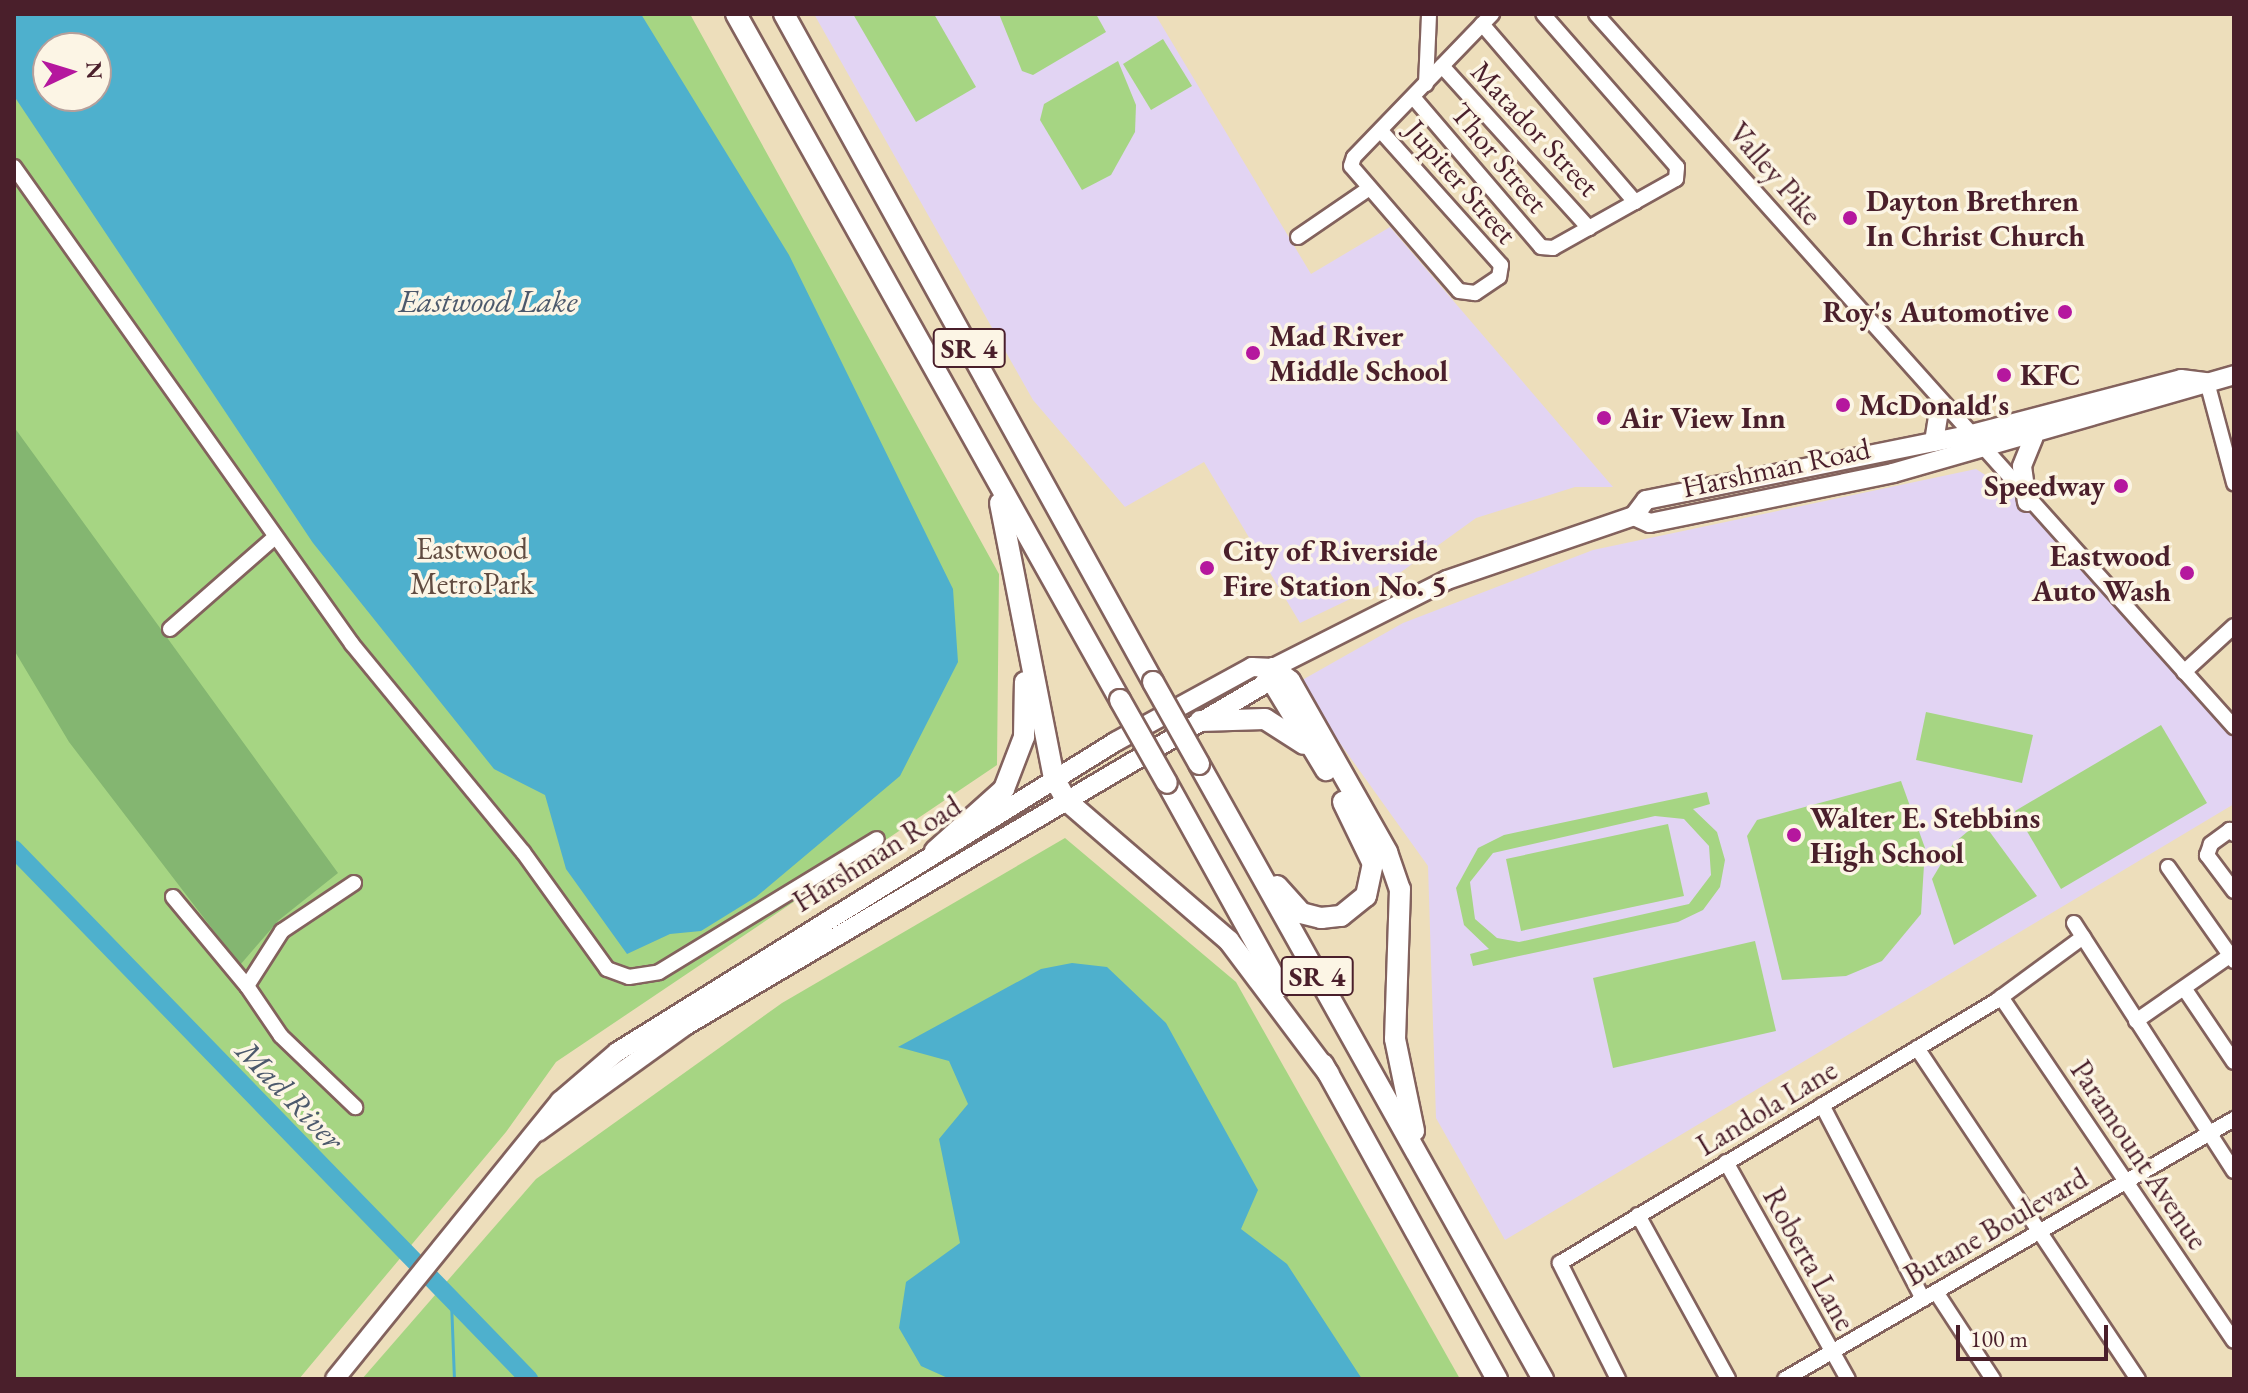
<!DOCTYPE html>
<html>
<head>
<meta charset="utf-8">
<style>
	body { margin:0 }
	#map { position:relative; width:2248px; height:1393px; overflow:hidden; background:#eddebb; font-family:"EB Garamond",serif }
	div>[style] { position:absolute }
	.built>* { inset:0; background:#e2d4f3 }
	.green>* { inset:0; background:#a6d583 }
	.forest>* { inset:0; background:#84b671 }
	.water>* { inset:0; background:#4eb0cd }
	.stream>* { height:3px; margin:-1.5px; padding:0 1.5px; transform-origin:1.5px; border-radius:1.5px; background:#4eb0cd }
	.river>* { height:18px; margin:-9px; padding:0 9px; transform-origin:9px; border-radius:9px; background:#4eb0cd }
	.roads { filter:drop-shadow(2px 0 #83625d) drop-shadow(-2px 0 #83625d) drop-shadow(0 2px #83625d) drop-shadow(0 -2px #83625d) }
	.minor>* { height:14px; margin:-7px; padding:0 7px; transform-origin:7px; border-radius:7px; background:#fff }
	.major>* { height:18px; margin:-9px; padding:0 9px; transform-origin:9px; border-radius:9px; background:#fff }
	.highway>* { height:20px; margin:-10px; padding:0 10px; transform-origin:10px; border-radius:10px; background:#fff }
	.bridges { filter:drop-shadow(2px 0 #83625d) drop-shadow(-2px 0 #83625d) drop-shadow(0 2px #83625d) drop-shadow(0 -2px #83625d) }
	.highway-bridge>* { height:20px; margin:-10px; padding:0 10px; transform-origin:10px; border-radius:10px; background:#fff }
	.dots>* { width:22px; height:22px; translate:-50% -50%; box-sizing:border-box; border:4px solid #fcf5e5; border-radius:50% }
	span { translate:-50% -50%; white-space:nowrap; text-align:center; line-height:1.15; -webkit-text-stroke:7px #fcf5e5; paint-order:stroke }
	.shield-label span { padding:2px 6px; background:#fcf5e5; border:2px solid; border-radius:6px; -webkit-text-stroke-width:0 }
	.shield-label { font-size:28px; color:#4a1f2b; font-weight:700 }
	.street-label { font-size:30px; color:#4a1f2b }
	.poi-label { font-size:30px; color:#4a1f2b; font-weight:700 }
	.left { translate:0 -50%; text-align:left }
	.right { translate:-100% -50%; text-align:right }
	.park-label { font-size:30px; color:#614c41 }
	.water-label { font-size:32px; color:#4c596c; font-style:italic }
	.frame { position:absolute; inset:0; border:16px solid #4a1f2b; pointer-events:none }
	.north { position:absolute; left:32px; top:32px; width:80px; height:80px; box-sizing:border-box; background:#fcf5e5; border:2px solid #b59f9b; border-radius:50%; rotate:86deg; font-size:22px; font-weight:700; line-height:32px; text-align:center; color:#4a1f2b }
	.north::after { content:''; display:block; margin:auto; width:28px; height:36px; background:#b5179e; clip-path:polygon(50% 0,100% 100%,50% 72%,0 100%) }
	.scale { position:absolute; left:1956px; top:1325px; width:152px; height:36px; box-sizing:border-box; border:4px solid #4a1f2b; border-top:0; padding-left:10px; font-size:24px; line-height:28px; white-space:nowrap; color:#4a1f2b; -webkit-text-stroke:6px #fcf5e5; paint-order:stroke }
</style>
</head>
<body>
<div id="map">
	<div class="built">
		<div style="clip-path:polygon(814px 14px,1155px 14px,1311px 274px,1390px 227px,1613px 487px,1575px 487px,1476px 518px,1390px 580px,1300px 623px,1204px 462px,1125px 507px,1033px 400px)"></div>
		<div style="clip-path:polygon(1976px 469px,2027px 502px,2234px 727px,2234px 804px,1505px 1240px,1436px 1118px,1428px 866px,1304px 693px,1304px 679px,1403px 623px,1593px 550px)"></div>
	</div>
	<div class="green">
		<div style="clip-path:polygon(evenodd,14px 14px,690px 14px,999px 574px,997px 765px,556px 1062px,506px 1132px,299px 1379px,14px 1379px,14px 14px,48px 48px,96px 48px,96px 96px,48px 96px,48px 48px)"></div>
		<div style="clip-path:polygon(853px 14px,934px 14px,976px 87px,916px 122px)"></div>
		<div style="clip-path:polygon(999px 14px,1096px 14px,1106px 32px,1033px 75px,1022px 71px)"></div>
		<div style="clip-path:polygon(1163px 39px,1192px 86px,1151px 110px,1123px 64px)"></div>
		<div style="clip-path:polygon(1118px 61px,1136px 105px,1135px 132px,1111px 175px,1082px 190px,1040px 120px,1044px 104px)"></div>
		<div style="clip-path:polygon(1926px 712px,2033px 735px,2022px 783px,1916px 760px)"></div>
		<div style="clip-path:polygon(2161px 725px,2207px 803px,2061px 889px,2015px 811px)"></div>
		<div style="clip-path:polygon(1901px 781px,1925px 848px,1921px 914px,1882px 961px,1846px 976px,1782px 980px,1747px 836px,1757px 820px)"></div>
		<div style="clip-path:polygon(evenodd,1707px 792px,1710px 804px,1693px 809px,1717px 832px,1725px 860px,1720px 887px,1703px 910px,1678px 922px,1473px 966px,1470px 954px,1489px 949px,1464px 925px,1456px 888px,1478px 848px,1504px 835px,1707px 792px,1655px 816px,1684px 819px,1709px 846px,1711px 875px,1689px 904px,1519px 942px,1497px 938px,1475px 919px,1470px 882px,1493px 853px,1655px 816px)"></div>
		<div style="clip-path:polygon(1981px 820px,2037px 896px,1954px 945px,1932px 879px,1953px 844px)"></div>
		<div style="clip-path:polygon(1668px 824px,1684px 896px,1521px 931px,1506px 859px)"></div>
		<div style="clip-path:polygon(1065px 838px,1236px 982px,1460px 1379px,362px 1379px,536px 1179px,782px 1003px)"></div>
		<div style="clip-path:polygon(1755px 941px,1776px 1031px,1613px 1068px,1593px 978px)"></div>
	</div>
	<div class="forest">
		<div style="clip-path:polygon(14px 427px,338px 873px,279px 920px,240px 965px,69px 742px,14px 650px)"></div>
	</div>
	<div class="water">
		<div style="clip-path:polygon(evenodd,14px 14px,641px 14px,789px 255px,953px 589px,958px 662px,900px 776px,756px 897px,701px 931px,670px 934px,627px 954px,566px 869px,545px 795px,494px 769px,313px 543px,14px 96px,14px 14px,48px 48px,96px 48px,96px 96px,48px 96px,48px 48px)"></div>
		<div style="clip-path:polygon(1072px 963px,1107px 967px,1166px 1023px,1258px 1190px,1241px 1229px,1287px 1264px,1362px 1379px,950px 1379px,921px 1366px,899px 1328px,906px 1282px,960px 1243px,939px 1139px,968px 1104px,949px 1061px,898px 1047px,1041px 969px)"></div>
	</div>
	<div class="stream">
		<div style="left:451px;top:1301px;width:78px;rotate:87.8deg"></div>
	</div>
	<div class="river">
		<div style="left:14px;top:849px;width:739px;rotate:45.82deg"></div>
	</div>
	<div class="roads">
		<div class="minor">
			<div style="left:1596px;top:14px;width:957px;rotate:48.18deg"></div>
			<div style="left:1482px;top:24px;width:235px;rotate:49.3deg"></div>
			<div style="left:1442px;top:66px;width:219px;rotate:47.8deg"></div>
			<div style="left:1426px;top:84px;width:70px;rotate:-87.5deg"></div>
			<div style="left:1413px;top:97px;width:197px;rotate:49.5deg"></div>
			<div style="left:1541px;top:247px;width:12px;rotate:5deg"></div>
			<div style="left:1553px;top:248px;width:141px;rotate:-29.3deg"></div>
			<div style="left:1676px;top:179px;width:12px;rotate:-85deg"></div>
			<div style="left:1677px;top:167px;width:203px;rotate:-131.2deg"></div>
			<div style="left:1381px;top:131px;width:180px;rotate:48.2deg"></div>
			<div style="left:1501px;top:265px;width:12px;rotate:99deg"></div>
			<div style="left:1499px;top:277px;width:29px;rotate:146deg"></div>
			<div style="left:1475px;top:293px;width:16px;rotate:-173deg"></div>
			<div style="left:1459px;top:291px;width:165px;rotate:-130.8deg"></div>
			<div style="left:1351px;top:166px;width:9px;rotate:-72deg"></div>
			<div style="left:1354px;top:157px;width:199px;rotate:-46deg"></div>
			<div style="left:14px;top:167px;width:585px;rotate:54.68deg"></div>
			<div style="left:352px;top:644px;width:269px;rotate:50.6deg"></div>
			<div style="left:523px;top:852px;width:144px;rotate:54.3deg"></div>
			<div style="left:607px;top:969px;width:23px;rotate:20deg"></div>
			<div style="left:629px;top:977px;width:30px;rotate:-9deg"></div>
			<div style="left:659px;top:972px;width:255px;rotate:-31.4deg"></div>
			<div style="left:1298px;top:237px;width:85px;rotate:-34.4deg"></div>
			<div style="left:2207px;top:382px;width:105px;rotate:75deg"></div>
			<div style="left:170px;top:629px;width:140px;rotate:-41.2deg"></div>
			<div style="left:2184px;top:672px;width:68px;rotate:-42.6deg"></div>
			<div style="left:2234px;top:834px;width:6px;rotate:-135deg"></div>
			<div style="left:2230px;top:830px;width:24px;rotate:144deg"></div>
			<div style="left:2211px;top:844px;width:12px;rotate:110deg"></div>
			<div style="left:2207px;top:855px;width:45px;rotate:53.1deg"></div>
			<div style="left:2168px;top:867px;width:115px;rotate:54.9deg"></div>
			<div style="left:354px;top:883px;width:87px;rotate:146.3deg"></div>
			<div style="left:282px;top:931px;width:65px;rotate:122.5deg"></div>
			<div style="left:247px;top:986px;width:60px;rotate:55.8deg"></div>
			<div style="left:281px;top:1036px;width:103px;rotate:43.8deg"></div>
			<div style="left:173px;top:897px;width:116px;rotate:50.3deg"></div>
			<div style="left:2074px;top:923px;width:295px;rotate:57.2deg"></div>
			<div style="left:2184px;top:988px;width:89px;rotate:56deg"></div>
			<div style="left:2001px;top:997px;width:415px;rotate:55.9deg"></div>
			<div style="left:2136px;top:1021px;width:119px;rotate:-34.8deg"></div>
			<div style="left:1917px;top:1048px;width:398px;rotate:56.3deg"></div>
			<div style="left:1822px;top:1105px;width:219px;rotate:62.5deg"></div>
			<div style="left:1726px;top:1162px;width:249px;rotate:60.7deg"></div>
			<div style="left:1638px;top:1215px;width:187px;rotate:61.2deg"></div>
			<div style="left:1936px;top:1292px;width:104px;rotate:56.8deg"></div>
			<div style="left:1618px;top:1379px;width:130px;rotate:-116.6deg"></div>
			<div style="left:1560px;top:1263px;width:509px;rotate:-31deg"></div>
			<div style="left:1996px;top:1001px;width:108px;rotate:-36.3deg"></div>
			<div style="left:1785px;top:1379px;width:519px;rotate:-30.07deg"></div>
		</div>
		<div class="major">
			<div style="left:1934px;top:442px;width:37px;rotate:-81deg"></div>
			<div style="left:2027px;top:502px;width:36px;rotate:-98deg"></div>
			<div style="left:2022px;top:466px;width:31px;rotate:-68deg"></div>
			<div style="left:1634px;top:516px;width:17px;rotate:24deg"></div>
			<div style="left:1650px;top:523px;width:248px;rotate:-11.6deg"></div>
			<div style="left:1893px;top:473px;width:355px;rotate:-16deg"></div>
			<div style="left:538px;top:1132px;width:181px;rotate:-35.8deg"></div>
			<div style="left:685px;top:1026px;width:671px;rotate:-30.54deg"></div>
			<div style="left:1263px;top:685px;width:20px;rotate:-60deg"></div>
			<div style="left:1273px;top:668px;width:195px;rotate:-26.8deg"></div>
			<div style="left:1447px;top:580px;width:198px;rotate:-18.9deg"></div>
			<div style="left:1634px;top:516px;width:20px;rotate:-53deg"></div>
			<div style="left:1646px;top:500px;width:328px;rotate:-11.4deg"></div>
			<div style="left:1968px;top:435px;width:220px;rotate:-14.7deg"></div>
			<div style="left:2181px;top:379px;width:26px;rotate:7deg"></div>
			<div style="left:335px;top:1379px;width:358px;rotate:-51deg"></div>
			<div style="left:560px;top:1101px;width:75px;rotate:-40.7deg"></div>
			<div style="left:617px;top:1052px;width:587px;rotate:-31.9deg"></div>
			<div style="left:1115px;top:742px;width:156px;rotate:-28.7deg"></div>
			<div style="left:1252px;top:667px;width:21px;rotate:3deg"></div>
		</div>
		<div class="highway">
			<div style="left:736px;top:14px;width:786px;rotate:60.76deg"></div>
			<div style="left:784px;top:14px;width:763px;rotate:61.08deg"></div>
			<div style="left:1000px;top:503px;width:280px;rotate:78.9deg"></div>
			<div style="left:1054px;top:778px;width:26px;rotate:61deg"></div>
			<div style="left:1067px;top:801px;width:214px;rotate:40.8deg"></div>
			<div style="left:1229px;top:941px;width:166px;rotate:53.1deg"></div>
			<div style="left:1273px;top:668px;width:21px;rotate:37deg"></div>
			<div style="left:1290px;top:681px;width:197px;rotate:60.4deg"></div>
			<div style="left:1387px;top:852px;width:39px;rotate:71deg"></div>
			<div style="left:1400px;top:889px;width:150px;rotate:91.9deg"></div>
			<div style="left:1395px;top:1039px;width:94px;rotate:78.3deg"></div>
			<div style="left:1273px;top:668px;width:21px;rotate:79deg"></div>
			<div style="left:1277px;top:689px;width:95px;rotate:58.8deg"></div>
			<div style="left:1200px;top:721px;width:65px;rotate:-1.8deg"></div>
			<div style="left:1265px;top:719px;width:46px;rotate:32.7deg"></div>
			<div style="left:1199px;top:764px;width:705px;rotate:60.78deg"></div>
			<div style="left:1167px;top:783px;width:233px;rotate:61deg"></div>
			<div style="left:935px;top:851px;width:93px;rotate:-41.9deg"></div>
			<div style="left:1004px;top:789px;width:56px;rotate:-69deg"></div>
			<div style="left:1024px;top:737px;width:55px;rotate:-89deg"></div>
			<div style="left:1277px;top:886px;width:36px;rotate:48deg"></div>
			<div style="left:1301px;top:913px;width:21px;rotate:14deg"></div>
			<div style="left:1321px;top:918px;width:20px;rotate:-6deg"></div>
			<div style="left:1341px;top:916px;width:32px;rotate:-39deg"></div>
			<div style="left:1366px;top:896px;width:33px;rotate:-78deg"></div>
			<div style="left:1373px;top:864px;width:69px;rotate:-115.8deg"></div>
			<div style="left:1323px;top:1064px;width:360px;rotate:61.1deg"></div>
		</div>
	</div>
	<div class="bridges">
		<div class="highway-bridge">
			<div style="left:1153px;top:682px;width:94px;rotate:60.7deg"></div>
			<div style="left:1120px;top:700px;width:95px;rotate:60.5deg"></div>
		</div>
	</div>
	<div class="dots">
		<div style="left:1850px;top:218px;background:#b5179e"></div>
		<div style="left:2065px;top:312px;background:#b5179e"></div>
		<div style="left:1253px;top:353px;background:#b5179e"></div>
		<div style="left:2004px;top:375px;background:#b5179e"></div>
		<div style="left:1843px;top:405px;background:#b5179e"></div>
		<div style="left:1604px;top:418px;background:#b5179e"></div>
		<div style="left:2121px;top:486px;background:#b5179e"></div>
		<div style="left:1207px;top:568px;background:#b5179e"></div>
		<div style="left:2187px;top:573px;background:#b5179e"></div>
		<div style="left:1794px;top:835px;background:#b5179e"></div>
	</div>
	<div class="shield-label">
		<span style="left:969px;top:348px">SR 4</span>
		<span style="left:1317px;top:976px">SR 4</span>
	</div>
	<div class="street-label">
		<span style="left:1535px;top:129px;rotate:47deg">Matador Street</span>
		<span style="left:1499px;top:158px;rotate:50deg">Thor Street</span>
		<span style="left:1775px;top:174px;rotate:49deg">Valley Pike</span>
		<span style="left:1461px;top:182px;rotate:49deg">Jupiter Street</span>
		<span style="left:1776px;top:468px;rotate:-12deg">Harshman Road</span>
		<span style="left:877px;top:854px;rotate:-32deg">Harshman Road</span>
		<span style="left:1767px;top:1108px;rotate:-31deg">Landola Lane</span>
		<span style="left:2139px;top:1155px;rotate:56deg">Paramount Avenue</span>
		<span style="left:1996px;top:1227px;rotate:-30deg">Butane Boulevard</span>
		<span style="left:1809px;top:1259px;rotate:61deg">Roberta Lane</span>
	</div>
	<div class="poi-label">
		<span class="left" style="left:1866px;top:218px">Dayton Brethren<br>In Christ Church</span>
		<span class="right" style="left:2049px;top:312px">Roy's Automotive</span>
		<span class="left" style="left:1269px;top:353px">Mad River<br>Middle School</span>
		<span class="left" style="left:2020px;top:375px">KFC</span>
		<span class="left" style="left:1859px;top:405px">McDonald's</span>
		<span class="left" style="left:1620px;top:418px">Air View Inn</span>
		<span class="right" style="left:2105px;top:486px">Speedway</span>
		<span class="left" style="left:1223px;top:568px">City of Riverside<br>Fire Station No. 5</span>
		<span class="right" style="left:2171px;top:573px">Eastwood<br>Auto Wash</span>
		<span class="left" style="left:1810px;top:835px">Walter E. Stebbins<br>High School</span>
	</div>
	<div class="park-label">
		<span style="left:472px;top:566px">Eastwood<br>MetroPark</span>
	</div>
	<div class="water-label">
		<span style="left:488px;top:301px">Eastwood Lake</span>
		<span style="left:290px;top:1095px;rotate:46deg">Mad River</span>
	</div>
	<div class="frame"></div>
	<div class="north">N</div>
	<div class="scale">100 m</div>
</div>
</body>
</html>
